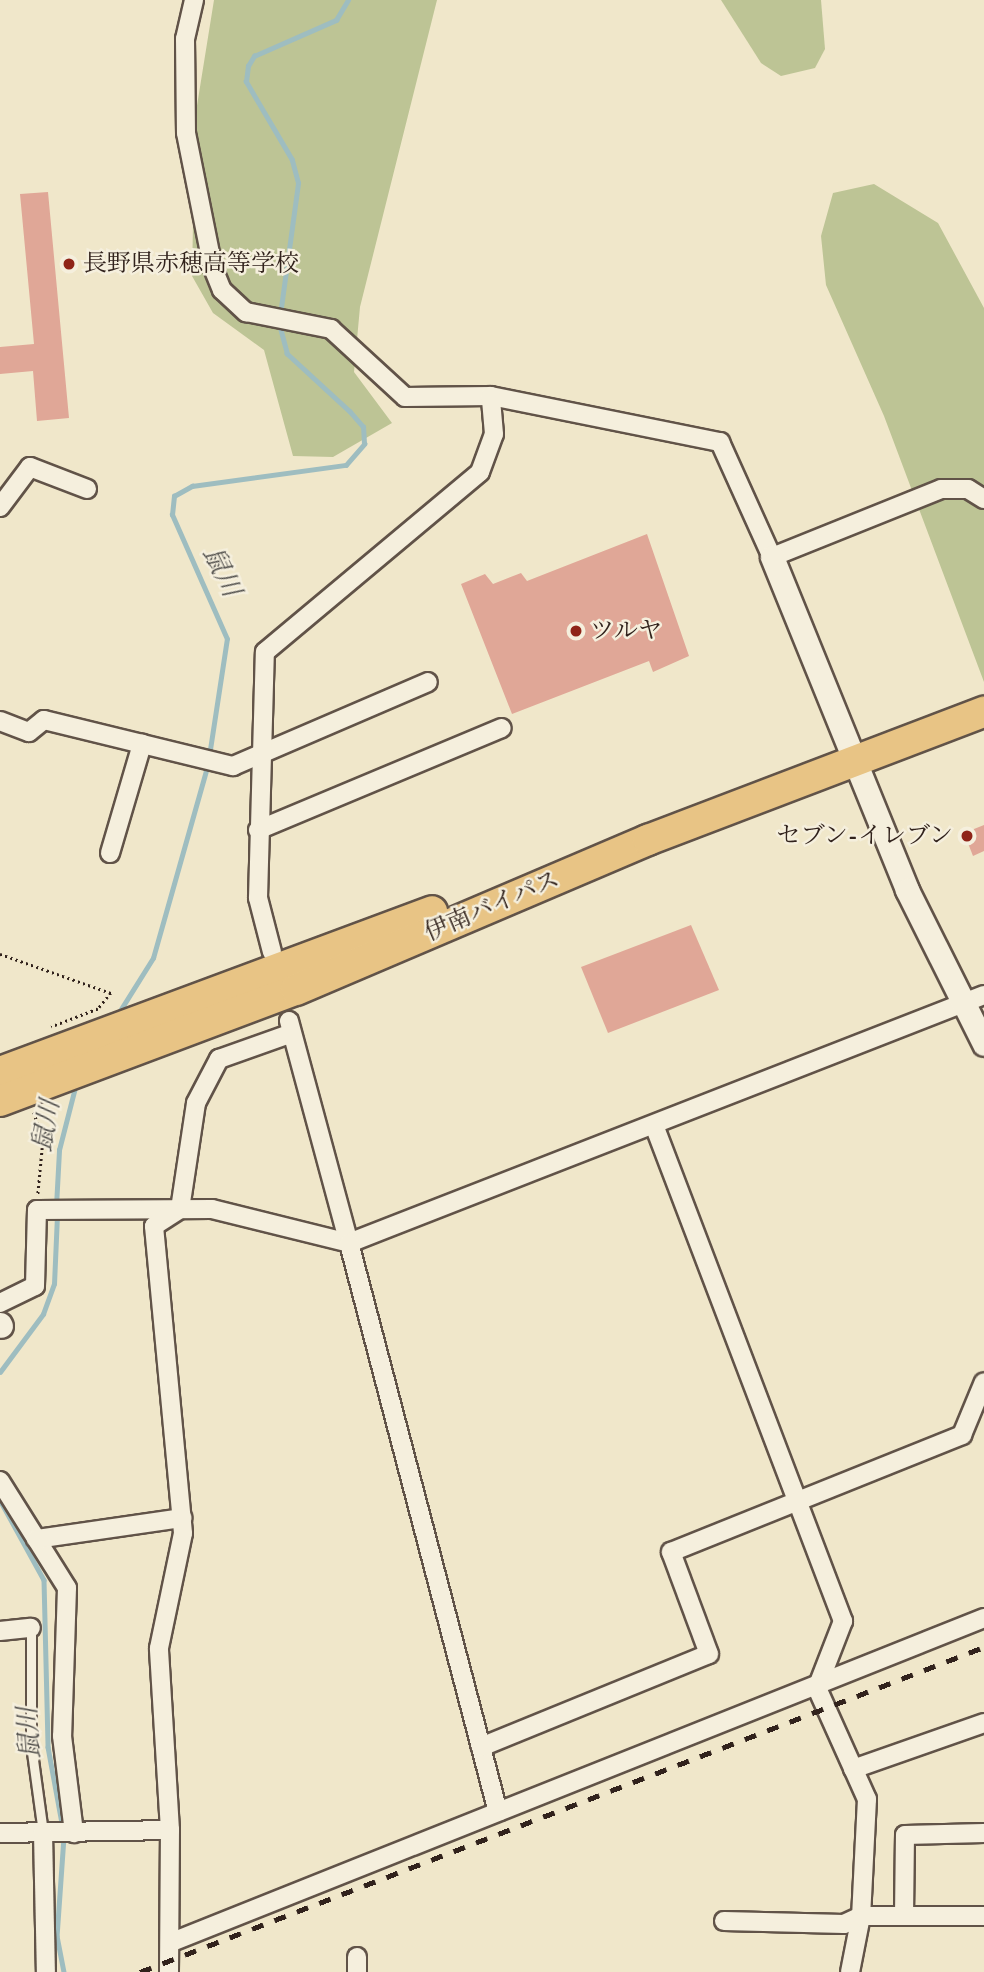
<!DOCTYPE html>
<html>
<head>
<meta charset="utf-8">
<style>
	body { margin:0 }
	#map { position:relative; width:984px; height:1972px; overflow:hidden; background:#f0e7ca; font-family:"IM FELL Double Pica","Noto Serif JP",serif }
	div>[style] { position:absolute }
	.green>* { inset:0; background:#bdc495 }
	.stream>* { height:4.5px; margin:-2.25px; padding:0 2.25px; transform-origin:2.25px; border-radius:2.25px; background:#9ebdc0 }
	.building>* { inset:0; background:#e0a797 }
	.path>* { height:2.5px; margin-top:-1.25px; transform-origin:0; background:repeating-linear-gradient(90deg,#31221c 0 2px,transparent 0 5.5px) }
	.roads { filter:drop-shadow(2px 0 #615348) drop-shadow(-2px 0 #615348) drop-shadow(0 2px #615348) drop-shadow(0 -2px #615348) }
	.service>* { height:9px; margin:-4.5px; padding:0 4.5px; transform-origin:4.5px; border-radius:4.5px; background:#f5efdd }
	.minor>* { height:18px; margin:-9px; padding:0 9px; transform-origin:9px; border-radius:9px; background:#f5efdd }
	.tertiary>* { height:23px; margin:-11.5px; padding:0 11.5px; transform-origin:11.5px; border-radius:11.5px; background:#f5efdd }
	.trunk>* { height:30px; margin:-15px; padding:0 15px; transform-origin:15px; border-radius:15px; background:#e8c485 }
	.rail>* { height:4.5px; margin-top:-2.25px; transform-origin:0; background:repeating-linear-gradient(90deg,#31221c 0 12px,transparent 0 24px) }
	.dots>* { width:19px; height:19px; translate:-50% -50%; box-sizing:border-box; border:4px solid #f5efdd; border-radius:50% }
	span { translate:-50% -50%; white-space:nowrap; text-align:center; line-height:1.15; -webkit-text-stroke:5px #f5efdd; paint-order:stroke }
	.poi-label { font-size:24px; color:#31221c }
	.left { translate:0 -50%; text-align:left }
	.right { translate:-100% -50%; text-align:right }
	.street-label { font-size:24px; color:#31221c }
	.water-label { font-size:26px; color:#52504d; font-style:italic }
</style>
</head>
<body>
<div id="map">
	<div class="green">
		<div style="clip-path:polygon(214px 0,437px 0,360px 307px,354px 372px,392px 423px,333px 457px,293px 456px,264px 350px,213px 313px,192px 276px,195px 118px)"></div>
		<div style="clip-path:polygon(721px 0,821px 0,825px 49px,815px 68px,781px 76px,761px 63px)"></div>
		<div style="clip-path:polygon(874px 184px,938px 223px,984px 308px,984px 682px,884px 416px,826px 285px,821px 236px,833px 193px)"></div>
	</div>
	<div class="stream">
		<div style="left:280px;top:315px;width:133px;rotate:-82.2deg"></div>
		<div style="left:298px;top:183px;width:24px;rotate:-105deg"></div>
		<div style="left:292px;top:160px;width:91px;rotate:-120.5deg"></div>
		<div style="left:246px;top:82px;width:16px;rotate:-83deg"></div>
		<div style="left:248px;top:66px;width:12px;rotate:-59deg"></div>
		<div style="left:254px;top:56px;width:90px;rotate:-23.7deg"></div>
		<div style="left:336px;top:20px;width:23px;rotate:-59deg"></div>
		<div style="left:209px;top:756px;width:118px;rotate:-81.3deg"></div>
		<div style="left:227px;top:639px;width:136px;rotate:-113.9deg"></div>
		<div style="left:172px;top:515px;width:19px;rotate:-84deg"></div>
		<div style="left:174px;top:496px;width:21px;rotate:-29deg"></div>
		<div style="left:192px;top:486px;width:155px;rotate:-7.8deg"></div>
		<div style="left:346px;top:465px;width:28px;rotate:-49deg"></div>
		<div style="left:364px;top:444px;width:17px;rotate:-93deg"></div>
		<div style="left:363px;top:427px;width:20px;rotate:-131deg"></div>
		<div style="left:350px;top:412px;width:86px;rotate:-137.4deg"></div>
		<div style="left:287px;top:354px;width:31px;rotate:-105deg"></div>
		<div style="left:118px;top:1014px;width:66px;rotate:-58deg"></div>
		<div style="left:153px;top:958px;width:202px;rotate:-74.2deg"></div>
		<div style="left:56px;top:1206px;width:56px;rotate:-86.9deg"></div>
		<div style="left:59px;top:1150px;width:68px;rotate:-75.6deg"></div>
		<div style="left:0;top:1372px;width:72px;rotate:-53.4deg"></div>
		<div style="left:43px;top:1314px;width:32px;rotate:-70deg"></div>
		<div style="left:54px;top:1284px;width:69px;rotate:-87.5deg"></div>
		<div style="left:0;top:1500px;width:91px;rotate:61.2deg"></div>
		<div style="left:44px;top:1580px;width:167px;rotate:88.6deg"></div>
		<div style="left:48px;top:1747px;width:83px;rotate:79.6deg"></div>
		<div style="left:64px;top:1837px;width:99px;rotate:94deg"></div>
		<div style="left:57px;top:1936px;width:37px;rotate:79deg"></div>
	</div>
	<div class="building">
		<div style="clip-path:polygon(48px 192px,69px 418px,37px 421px,33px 371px,0 374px,0 347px,34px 344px,20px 194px)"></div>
		<div style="clip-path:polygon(647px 534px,689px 656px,653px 672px,649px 661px,512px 714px,461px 584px,485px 574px,493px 584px,521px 573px,527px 581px)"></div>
		<div style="clip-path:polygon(984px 825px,984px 851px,973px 856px,964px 833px)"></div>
		<div style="clip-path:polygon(691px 925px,719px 990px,608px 1033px,581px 967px)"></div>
	</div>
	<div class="path">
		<div style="left:0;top:954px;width:118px;rotate:19.4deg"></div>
		<div style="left:111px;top:993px;width:21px;rotate:129deg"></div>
		<div style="left:98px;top:1009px;width:50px;rotate:159deg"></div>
		<div style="left:34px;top:1112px;width:31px;rotate:73deg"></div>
		<div style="left:43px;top:1142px;width:53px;rotate:95.4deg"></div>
	</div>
	<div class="roads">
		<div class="service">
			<div style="left:31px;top:1628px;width:117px;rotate:90deg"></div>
			<div style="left:31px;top:1745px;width:89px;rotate:82.2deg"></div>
		</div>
		<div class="minor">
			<div style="left:194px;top:0;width:40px;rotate:103deg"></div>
			<div style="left:185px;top:39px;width:94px;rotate:89.4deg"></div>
			<div style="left:186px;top:133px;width:138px;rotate:78.7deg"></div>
			<div style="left:213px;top:268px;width:24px;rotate:68deg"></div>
			<div style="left:222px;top:290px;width:33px;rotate:43deg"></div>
			<div style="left:246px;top:312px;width:87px;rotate:11.3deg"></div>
			<div style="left:331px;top:329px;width:100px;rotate:42.6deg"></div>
			<div style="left:405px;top:397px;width:86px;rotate:-0.7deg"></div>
			<div style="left:491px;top:396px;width:234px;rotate:11.4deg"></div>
			<div style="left:720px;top:442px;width:126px;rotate:65.7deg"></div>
			<div style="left:772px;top:557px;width:182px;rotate:-21.9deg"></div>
			<div style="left:941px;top:489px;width:27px"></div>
			<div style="left:968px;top:489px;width:19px;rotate:32deg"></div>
			<div style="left:0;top:507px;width:50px;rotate:-53.1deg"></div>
			<div style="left:30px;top:467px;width:61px;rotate:21.1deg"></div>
			<div style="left:0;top:721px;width:31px;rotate:21deg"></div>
			<div style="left:29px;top:732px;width:19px;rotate:-39deg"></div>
			<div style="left:44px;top:720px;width:195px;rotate:13.7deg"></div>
			<div style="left:233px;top:766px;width:212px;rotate:-23.3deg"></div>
			<div style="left:258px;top:830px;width:264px;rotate:-22.7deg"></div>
			<div style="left:110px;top:853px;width:114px;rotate:-73.6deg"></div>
			<div style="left:272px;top:952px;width:56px;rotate:-104.5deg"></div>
			<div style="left:258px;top:898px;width:246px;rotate:-88.4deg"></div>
			<div style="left:265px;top:652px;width:280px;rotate:-39.9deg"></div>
			<div style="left:480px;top:472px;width:40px;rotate:-69.8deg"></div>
			<div style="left:494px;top:434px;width:38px;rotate:-95deg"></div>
			<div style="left:289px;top:1021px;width:230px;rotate:74.9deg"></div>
			<div style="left:349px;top:1243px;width:682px;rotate:-21.33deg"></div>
			<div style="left:654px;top:1125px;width:531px;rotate:69.14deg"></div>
			<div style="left:843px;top:1621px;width:72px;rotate:111.2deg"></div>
			<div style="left:817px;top:1688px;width:122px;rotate:65.8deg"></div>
			<div style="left:867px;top:1799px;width:117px;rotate:92.9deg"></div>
			<div style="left:861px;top:1916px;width:57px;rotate:101.1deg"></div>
			<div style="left:0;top:1303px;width:39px;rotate:-26deg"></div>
			<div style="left:35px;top:1286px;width:76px;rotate:-88.5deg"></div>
			<div style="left:37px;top:1210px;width:175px;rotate:-0.3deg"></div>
			<div style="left:212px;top:1209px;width:141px;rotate:13.9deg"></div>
			<div style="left:349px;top:1243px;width:588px;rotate:75.33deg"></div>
			<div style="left:0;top:1481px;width:126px;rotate:57.9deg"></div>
			<div style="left:67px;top:1588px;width:148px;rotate:91.9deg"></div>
			<div style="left:62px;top:1736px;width:98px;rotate:82.9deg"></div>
			<div style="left:36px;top:1539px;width:148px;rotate:-8.2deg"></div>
			<div style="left:0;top:1631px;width:31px;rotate:-6deg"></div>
			<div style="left:481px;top:1747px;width:246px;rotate:-22.2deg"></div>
			<div style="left:709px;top:1654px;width:109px;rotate:-110.4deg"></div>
			<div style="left:671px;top:1552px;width:314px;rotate:-21.9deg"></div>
			<div style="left:962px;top:1435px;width:57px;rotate:-67.5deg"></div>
			<div style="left:853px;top:1769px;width:139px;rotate:-19.3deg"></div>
			<div style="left:0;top:1833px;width:170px;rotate:-1deg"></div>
			<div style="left:43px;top:1833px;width:139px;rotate:88.8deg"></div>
			<div style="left:904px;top:1916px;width:81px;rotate:-89.3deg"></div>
			<div style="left:905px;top:1835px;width:79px;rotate:-1.5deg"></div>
			<div style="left:724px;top:1921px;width:120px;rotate:1.4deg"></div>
			<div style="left:844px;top:1924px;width:19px;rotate:-25deg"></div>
			<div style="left:861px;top:1916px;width:123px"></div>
			<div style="left:172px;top:1942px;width:874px;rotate:-21.75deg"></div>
			<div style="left:357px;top:1957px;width:15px;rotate:90deg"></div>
			<div style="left:169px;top:1972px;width:142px;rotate:-89.6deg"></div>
			<div style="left:170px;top:1830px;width:182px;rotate:-93.5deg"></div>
			<div style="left:159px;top:1648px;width:117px;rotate:-78.2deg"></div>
			<div style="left:183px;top:1533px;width:308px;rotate:-95.4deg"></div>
			<div style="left:154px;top:1226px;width:31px;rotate:-33deg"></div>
			<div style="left:180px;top:1209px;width:107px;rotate:-81.4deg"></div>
			<div style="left:196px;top:1103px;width:50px;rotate:-62.4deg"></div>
			<div style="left:219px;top:1059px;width:77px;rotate:-19.6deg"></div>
		</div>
		<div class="tertiary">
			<div style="left:772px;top:557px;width:359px;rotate:67.9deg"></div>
			<div style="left:907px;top:890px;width:172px;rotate:63.4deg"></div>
			<div style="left:0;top:1324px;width:2px;rotate:63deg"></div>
		</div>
		<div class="trunk">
			<div style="left:0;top:1072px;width:461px;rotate:-20.4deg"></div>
			<div style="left:0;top:1101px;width:316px;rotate:-20.6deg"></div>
			<div style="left:296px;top:990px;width:383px;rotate:-23.1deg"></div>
			<div style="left:648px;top:840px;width:360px;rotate:-20.9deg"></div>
		</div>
	</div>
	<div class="rail">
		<div style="left:140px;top:1972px;width:904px;rotate:-21.06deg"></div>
	</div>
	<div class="dots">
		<div style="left:69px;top:264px;background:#8f2418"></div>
		<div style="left:576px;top:631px;background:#8f2418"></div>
		<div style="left:967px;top:836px;background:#8f2418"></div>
	</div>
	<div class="poi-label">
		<span class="left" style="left:83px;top:264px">長野県赤穂高等学校</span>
		<span class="left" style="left:590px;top:631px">ツルヤ</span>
		<span class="right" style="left:953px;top:836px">セブン-イレブン</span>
	</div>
	<div class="street-label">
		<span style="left:492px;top:906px;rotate:-23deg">伊南バイパス</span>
	</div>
	<div class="water-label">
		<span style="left:221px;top:572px;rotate:64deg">鼠川</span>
		<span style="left:47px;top:1126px;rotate:-80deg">鼠川</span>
		<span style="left:30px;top:1733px;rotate:-94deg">鼠川</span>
	</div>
</div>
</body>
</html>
